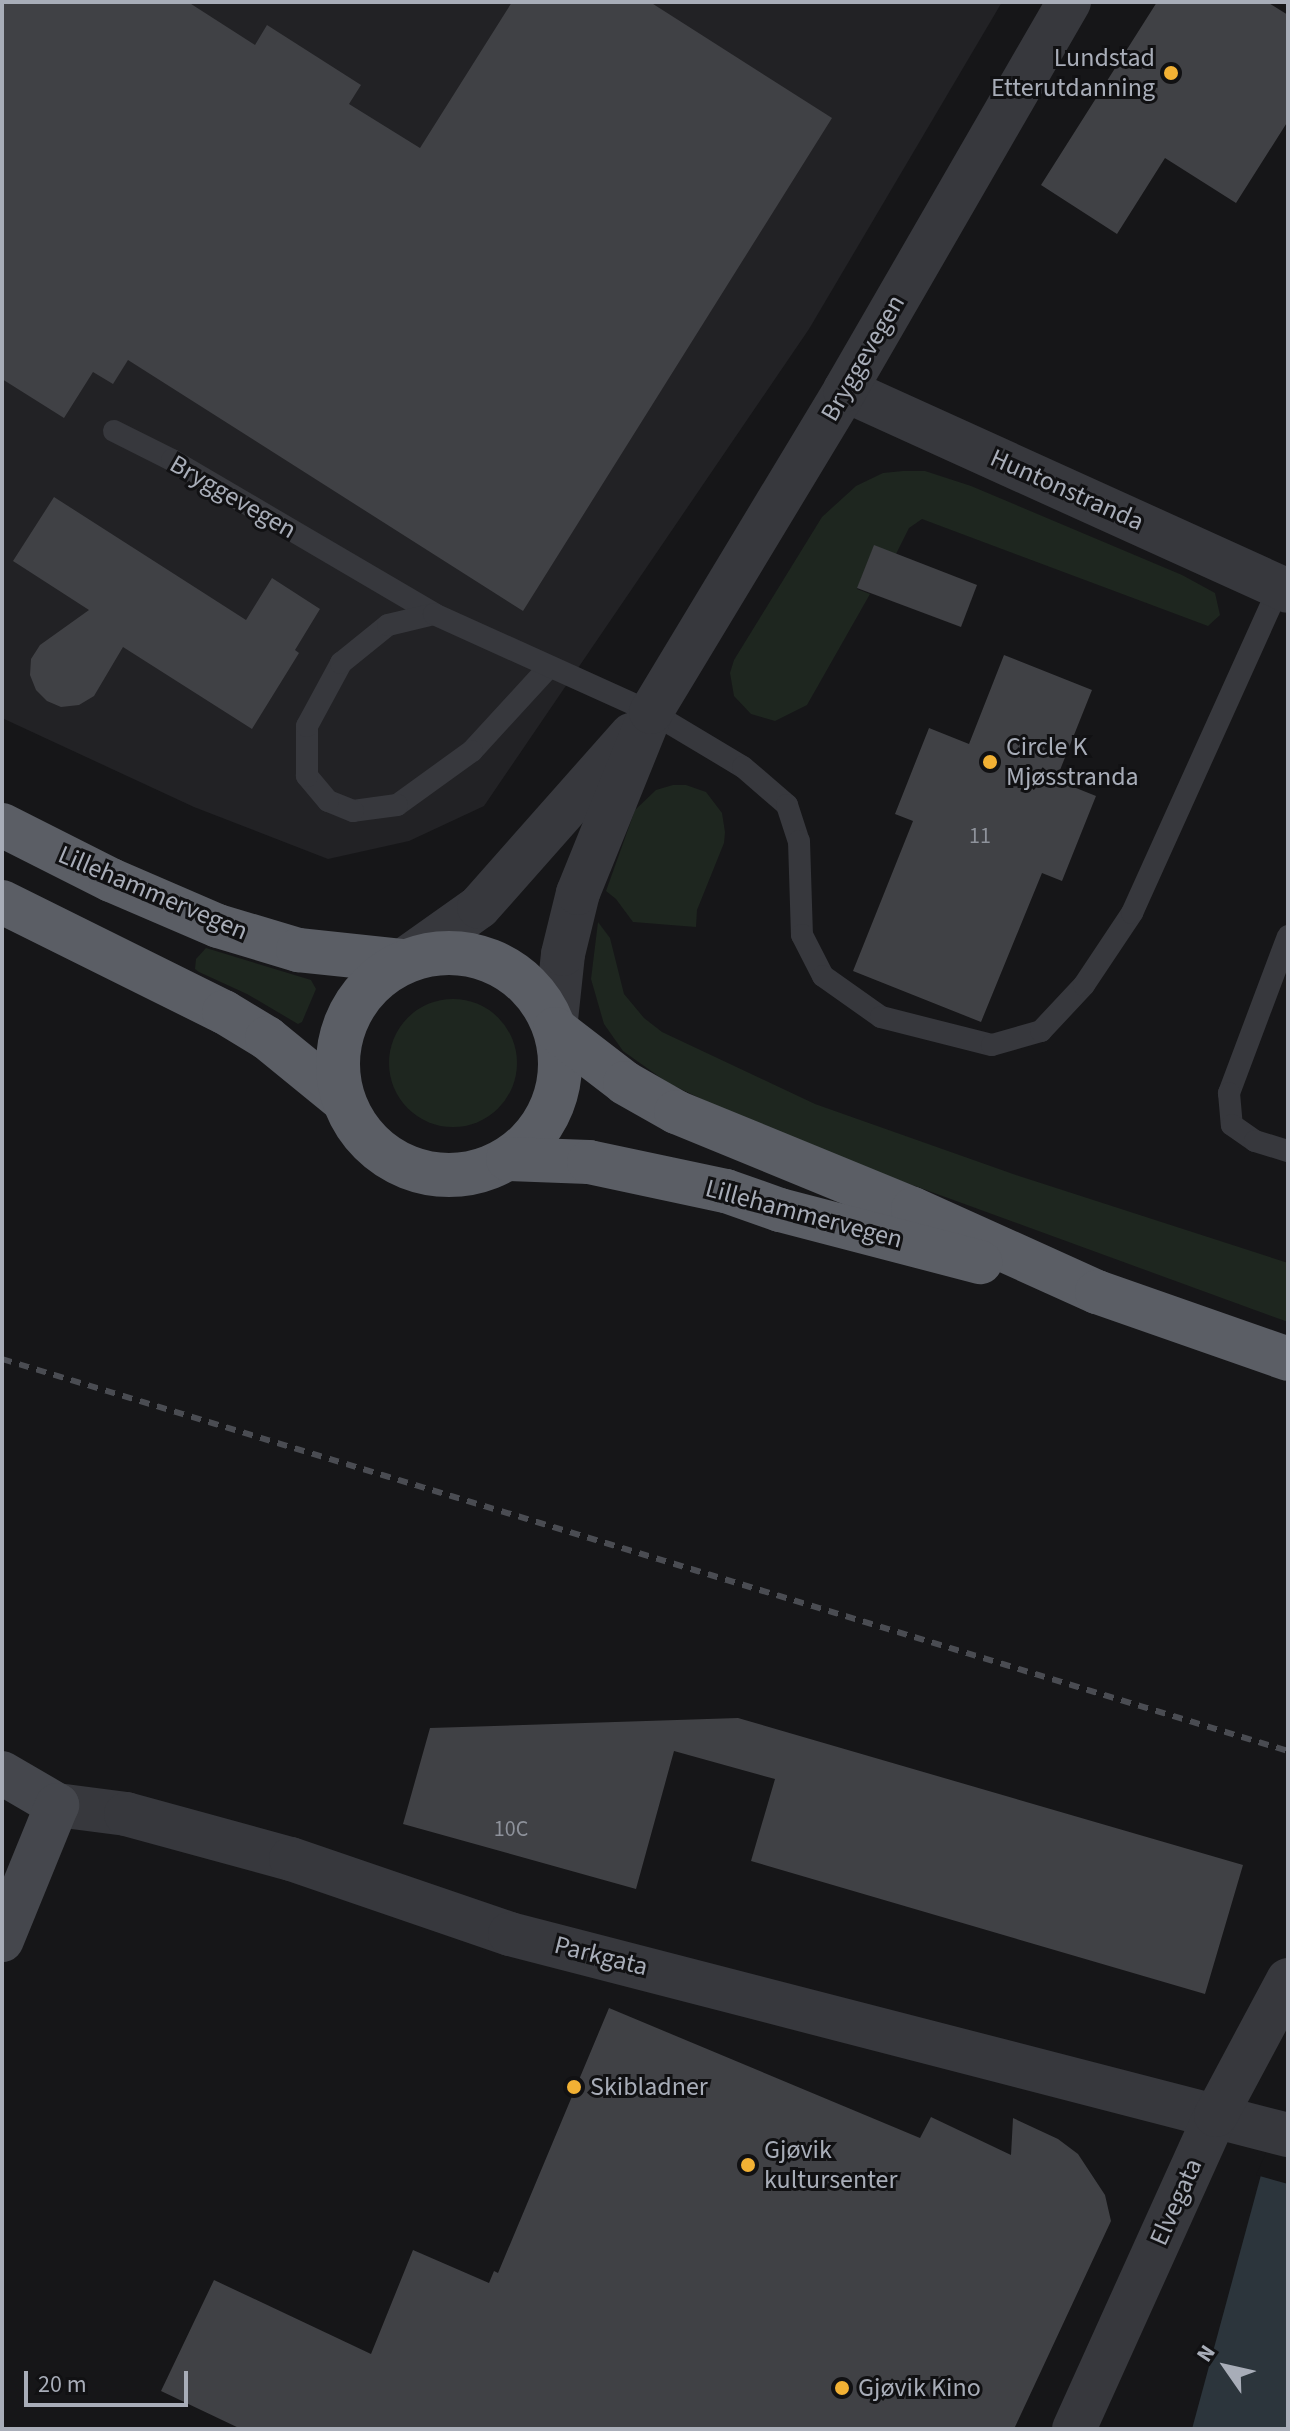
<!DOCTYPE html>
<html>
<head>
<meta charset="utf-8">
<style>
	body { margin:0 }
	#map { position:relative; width:1290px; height:2431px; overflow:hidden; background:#161618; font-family:"Source Sans 3",sans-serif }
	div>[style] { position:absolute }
	.built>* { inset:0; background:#222225 }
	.green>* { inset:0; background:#1e261f }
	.round { border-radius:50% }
	.water>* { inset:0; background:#2c353c }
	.pier>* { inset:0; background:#161618 }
	.building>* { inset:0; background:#404145 }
	.service>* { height:22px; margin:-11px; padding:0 11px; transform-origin:11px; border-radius:11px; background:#37383d }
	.minor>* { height:44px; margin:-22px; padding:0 22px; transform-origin:22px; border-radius:22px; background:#37383d }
	.secondary>* { height:44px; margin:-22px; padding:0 22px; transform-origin:22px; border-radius:22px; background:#45474d }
	.trunk>* { height:44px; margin:-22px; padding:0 22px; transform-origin:22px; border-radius:22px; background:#5b5e65 }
	.trunk>.ring { margin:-22px; padding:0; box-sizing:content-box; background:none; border:44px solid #5b5e65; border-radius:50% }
	.rail>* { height:6px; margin-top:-3px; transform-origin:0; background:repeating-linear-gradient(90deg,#4a4c52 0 10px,transparent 0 18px) }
	.dots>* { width:22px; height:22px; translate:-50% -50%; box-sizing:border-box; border:4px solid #111113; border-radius:50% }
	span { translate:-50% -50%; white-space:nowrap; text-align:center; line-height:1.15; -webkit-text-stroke:6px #111113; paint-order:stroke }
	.number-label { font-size:22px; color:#8e929b }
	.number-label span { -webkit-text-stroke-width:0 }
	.poi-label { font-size:26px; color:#a8adb8 }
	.right { translate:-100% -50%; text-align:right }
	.left { translate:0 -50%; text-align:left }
	.street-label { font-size:26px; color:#a8adb8 }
	.frame { position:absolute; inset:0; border:4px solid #a8adb8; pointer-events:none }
	.north { position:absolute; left:1186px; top:2327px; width:80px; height:80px; -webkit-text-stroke:6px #111113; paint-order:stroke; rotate:304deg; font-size:22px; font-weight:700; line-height:32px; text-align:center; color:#a8adb8 }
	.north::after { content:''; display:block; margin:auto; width:28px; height:36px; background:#a8adb8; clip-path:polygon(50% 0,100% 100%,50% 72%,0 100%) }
	.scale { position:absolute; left:24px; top:2371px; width:164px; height:36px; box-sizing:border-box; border:4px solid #a8adb8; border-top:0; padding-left:10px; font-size:24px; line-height:28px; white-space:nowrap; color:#a8adb8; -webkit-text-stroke:6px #111113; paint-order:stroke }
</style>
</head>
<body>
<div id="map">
	<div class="built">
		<div style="clip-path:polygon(2px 2px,1002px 2px,809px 329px,484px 806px,409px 841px,328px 859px,194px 807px,2px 718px)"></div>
	</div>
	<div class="green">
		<div style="clip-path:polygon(903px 471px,925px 471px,971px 486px,1182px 575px,1215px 593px,1220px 615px,1208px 626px,922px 519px,909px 528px,896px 554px,874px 546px,857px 589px,870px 594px,807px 705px,775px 721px,751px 714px,734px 696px,730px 673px,734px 660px,822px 517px,856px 486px,883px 473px)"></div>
		<div style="clip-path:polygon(673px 785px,686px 785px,706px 792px,722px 813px,725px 832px,724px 843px,697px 910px,696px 927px,633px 922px,616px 899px,606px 891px,635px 810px,656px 790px)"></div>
		<div style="clip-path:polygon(598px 922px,610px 938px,624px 994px,644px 1018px,662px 1032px,815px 1104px,1019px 1176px,1288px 1263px,1288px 1322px,786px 1139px,668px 1083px,623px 1051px,604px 1024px,591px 979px)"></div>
		<div style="clip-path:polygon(206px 948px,311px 980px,316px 989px,302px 1022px,298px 1024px,247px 994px,199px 972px,195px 969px,196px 959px)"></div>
		<div class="round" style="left:389px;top:999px;width:128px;height:128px"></div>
	</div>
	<div class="water">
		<div style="clip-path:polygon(1288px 2108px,1288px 2429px,1192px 2429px,1261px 2175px)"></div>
	</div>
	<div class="pier">
		<div style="clip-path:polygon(1288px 2104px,1288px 2184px,1256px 2175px)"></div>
	</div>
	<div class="building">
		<div style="clip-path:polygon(2px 2px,188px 2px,255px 45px,267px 25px,361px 85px,349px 104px,420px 148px,512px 2px,650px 2px,832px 118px,523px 611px,128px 360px,113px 384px,93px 372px,64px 418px,2px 379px)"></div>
		<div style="clip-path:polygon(1157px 2px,1267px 2px,1288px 15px,1288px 121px,1236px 203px,1165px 158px,1117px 234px,1041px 185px)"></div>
		<div style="clip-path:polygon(54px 497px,246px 620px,272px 578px,320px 609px,295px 650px,299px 653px,252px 729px,123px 647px,94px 696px,79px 705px,61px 707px,47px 701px,36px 690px,30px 675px,31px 659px,40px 645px,89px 610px,13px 561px)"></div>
		<div style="clip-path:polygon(874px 545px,977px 585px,961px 627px,857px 588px)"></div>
		<div style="clip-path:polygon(1004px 655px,1092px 690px,1056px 780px,1096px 796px,1062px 881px,1042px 873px,981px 1022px,853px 971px,913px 821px,895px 814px,929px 728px,969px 744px)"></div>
		<div style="clip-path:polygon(738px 1718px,1243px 1865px,1205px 1994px,751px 1861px,775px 1779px,674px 1751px,636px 1889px,403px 1824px,430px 1728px)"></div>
		<div style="clip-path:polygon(609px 2008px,920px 2138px,931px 2117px,1011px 2155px,1013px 2118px,1058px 2139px,1078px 2154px,1105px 2195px,1111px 2221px,1014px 2429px,241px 2429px,161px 2391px,214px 2280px,371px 2354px,413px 2250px,489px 2283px,494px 2271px,498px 2273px)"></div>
	</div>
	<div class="service">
		<div style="left:114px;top:431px;width:65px;rotate:26.6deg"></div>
		<div style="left:172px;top:460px;width:304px;rotate:30.4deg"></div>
		<div style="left:549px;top:667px;width:114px;rotate:132.5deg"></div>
		<div style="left:472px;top:751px;width:92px;rotate:144.2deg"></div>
		<div style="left:397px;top:805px;width:44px;rotate:172.2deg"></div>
		<div style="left:353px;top:811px;width:27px;rotate:-158deg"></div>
		<div style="left:328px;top:801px;width:33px;rotate:-130deg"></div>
		<div style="left:307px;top:776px;width:50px;rotate:-90deg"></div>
		<div style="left:307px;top:726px;width:72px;rotate:-61.6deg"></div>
		<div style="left:341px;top:663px;width:60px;rotate:-39deg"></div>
		<div style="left:388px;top:625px;width:47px;rotate:-13.4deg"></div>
		<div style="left:434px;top:614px;width:238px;rotate:24.3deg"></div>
		<div style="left:651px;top:712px;width:107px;rotate:30.9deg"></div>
		<div style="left:743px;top:767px;width:58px;rotate:40.8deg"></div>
		<div style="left:787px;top:805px;width:38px;rotate:72deg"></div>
		<div style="left:799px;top:841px;width:94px;rotate:88.2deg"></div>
		<div style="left:802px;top:935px;width:46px;rotate:62.9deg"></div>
		<div style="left:823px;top:976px;width:71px;rotate:35.3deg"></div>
		<div style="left:881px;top:1017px;width:114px;rotate:14.2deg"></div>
		<div style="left:992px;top:1045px;width:51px;rotate:-15.9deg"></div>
		<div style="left:1041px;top:1031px;width:63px;rotate:-46.9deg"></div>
		<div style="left:1084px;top:985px;width:87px;rotate:-56.3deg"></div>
		<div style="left:1132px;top:913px;width:358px;rotate:-65.7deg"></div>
		<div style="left:1288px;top:936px;width:168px;rotate:110.6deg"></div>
		<div style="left:1229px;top:1093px;width:32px;rotate:85deg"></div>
		<div style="left:1232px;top:1125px;width:28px;rotate:35deg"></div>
		<div style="left:1255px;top:1141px;width:34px;rotate:17deg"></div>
	</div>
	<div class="minor">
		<div style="left:845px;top:390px;width:486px;rotate:24.4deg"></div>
		<div style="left:403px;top:961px;width:93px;rotate:-35.4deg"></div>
		<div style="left:479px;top:907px;width:230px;rotate:-48.5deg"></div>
		<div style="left:555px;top:1029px;width:75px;rotate:-83.9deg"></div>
		<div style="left:563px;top:954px;width:63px;rotate:-76.2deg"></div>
		<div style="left:578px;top:893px;width:195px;rotate:-68deg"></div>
		<div style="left:651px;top:712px;width:376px;rotate:-58.9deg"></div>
		<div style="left:845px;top:390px;width:448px;rotate:-60deg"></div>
		<div style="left:57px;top:1805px;width:70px;rotate:7.4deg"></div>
		<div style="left:126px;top:1814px;width:171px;rotate:15.3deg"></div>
		<div style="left:291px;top:1859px;width:231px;rotate:18.9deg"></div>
		<div style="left:510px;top:1934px;width:804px;rotate:14.49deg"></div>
		<div style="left:1074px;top:2429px;width:345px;rotate:-65.7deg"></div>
		<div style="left:1216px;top:2115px;width:153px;rotate:-61.9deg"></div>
	</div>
	<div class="secondary">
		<div style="left:2px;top:1773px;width:64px;rotate:30.2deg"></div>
		<div style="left:57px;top:1805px;width:146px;rotate:112.2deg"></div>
	</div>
	<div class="trunk">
		<div style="left:2px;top:825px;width:122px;rotate:26.8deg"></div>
		<div style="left:111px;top:880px;width:116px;rotate:23.3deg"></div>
		<div style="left:218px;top:926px;width:84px;rotate:16.7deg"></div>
		<div style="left:298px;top:950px;width:106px;rotate:6deg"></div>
		<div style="left:2px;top:902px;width:248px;rotate:26.4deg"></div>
		<div style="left:224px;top:1012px;width:50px;rotate:31.2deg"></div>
		<div style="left:267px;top:1038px;width:98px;rotate:39.2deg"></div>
		<div class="ring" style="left:338px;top:953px;width:178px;height:178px"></div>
		<div style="left:555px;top:1029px;width:88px;rotate:37.6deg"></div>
		<div style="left:625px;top:1083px;width:59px;rotate:29.6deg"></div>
		<div style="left:676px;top:1112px;width:256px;rotate:22.3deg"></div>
		<div style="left:913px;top:1209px;width:202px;rotate:24.3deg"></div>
		<div style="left:1097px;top:1292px;width:202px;rotate:19.3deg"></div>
		<div style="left:508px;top:1159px;width:81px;rotate:2.1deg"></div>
		<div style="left:589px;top:1162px;width:140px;rotate:12deg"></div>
		<div style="left:726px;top:1191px;width:57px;rotate:19.4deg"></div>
		<div style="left:780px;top:1210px;width:207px;rotate:14.6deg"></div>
	</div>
	<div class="rail">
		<div style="left:2px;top:1359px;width:1344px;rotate:16.95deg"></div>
	</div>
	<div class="dots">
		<div style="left:1171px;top:73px;background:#f2b134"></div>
		<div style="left:990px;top:762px;background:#f2b134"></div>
		<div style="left:574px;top:2087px;background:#f2b134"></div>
		<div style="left:748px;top:2165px;background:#f2b134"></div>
		<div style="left:842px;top:2388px;background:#f2b134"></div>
	</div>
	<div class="number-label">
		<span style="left:980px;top:837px">11</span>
		<span style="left:511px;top:1830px">10C</span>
	</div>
	<div class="poi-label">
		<span class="right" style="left:1155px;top:73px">Lundstad<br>Etterutdanning</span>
		<span class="left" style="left:1006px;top:762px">Circle K<br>Mjøsstranda</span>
		<span class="left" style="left:590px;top:2087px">Skibladner</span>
		<span class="left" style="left:764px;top:2165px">Gjøvik<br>kultursenter</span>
		<span class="left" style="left:858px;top:2388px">Gjøvik Kino</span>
	</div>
	<div class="street-label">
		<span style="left:863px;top:358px;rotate:-60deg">Bryggevegen</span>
		<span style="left:1067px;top:490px;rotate:24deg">Huntonstranda</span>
		<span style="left:233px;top:497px;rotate:30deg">Bryggevegen</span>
		<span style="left:153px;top:893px;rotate:23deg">Lillehammervegen</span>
		<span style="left:804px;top:1214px;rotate:15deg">Lillehammervegen</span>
		<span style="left:601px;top:1956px;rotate:14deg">Parkgata</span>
		<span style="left:1176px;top:2202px;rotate:-66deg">Elvegata</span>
	</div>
	<div class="frame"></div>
	<div class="north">N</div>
	<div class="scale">20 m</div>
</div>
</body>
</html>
